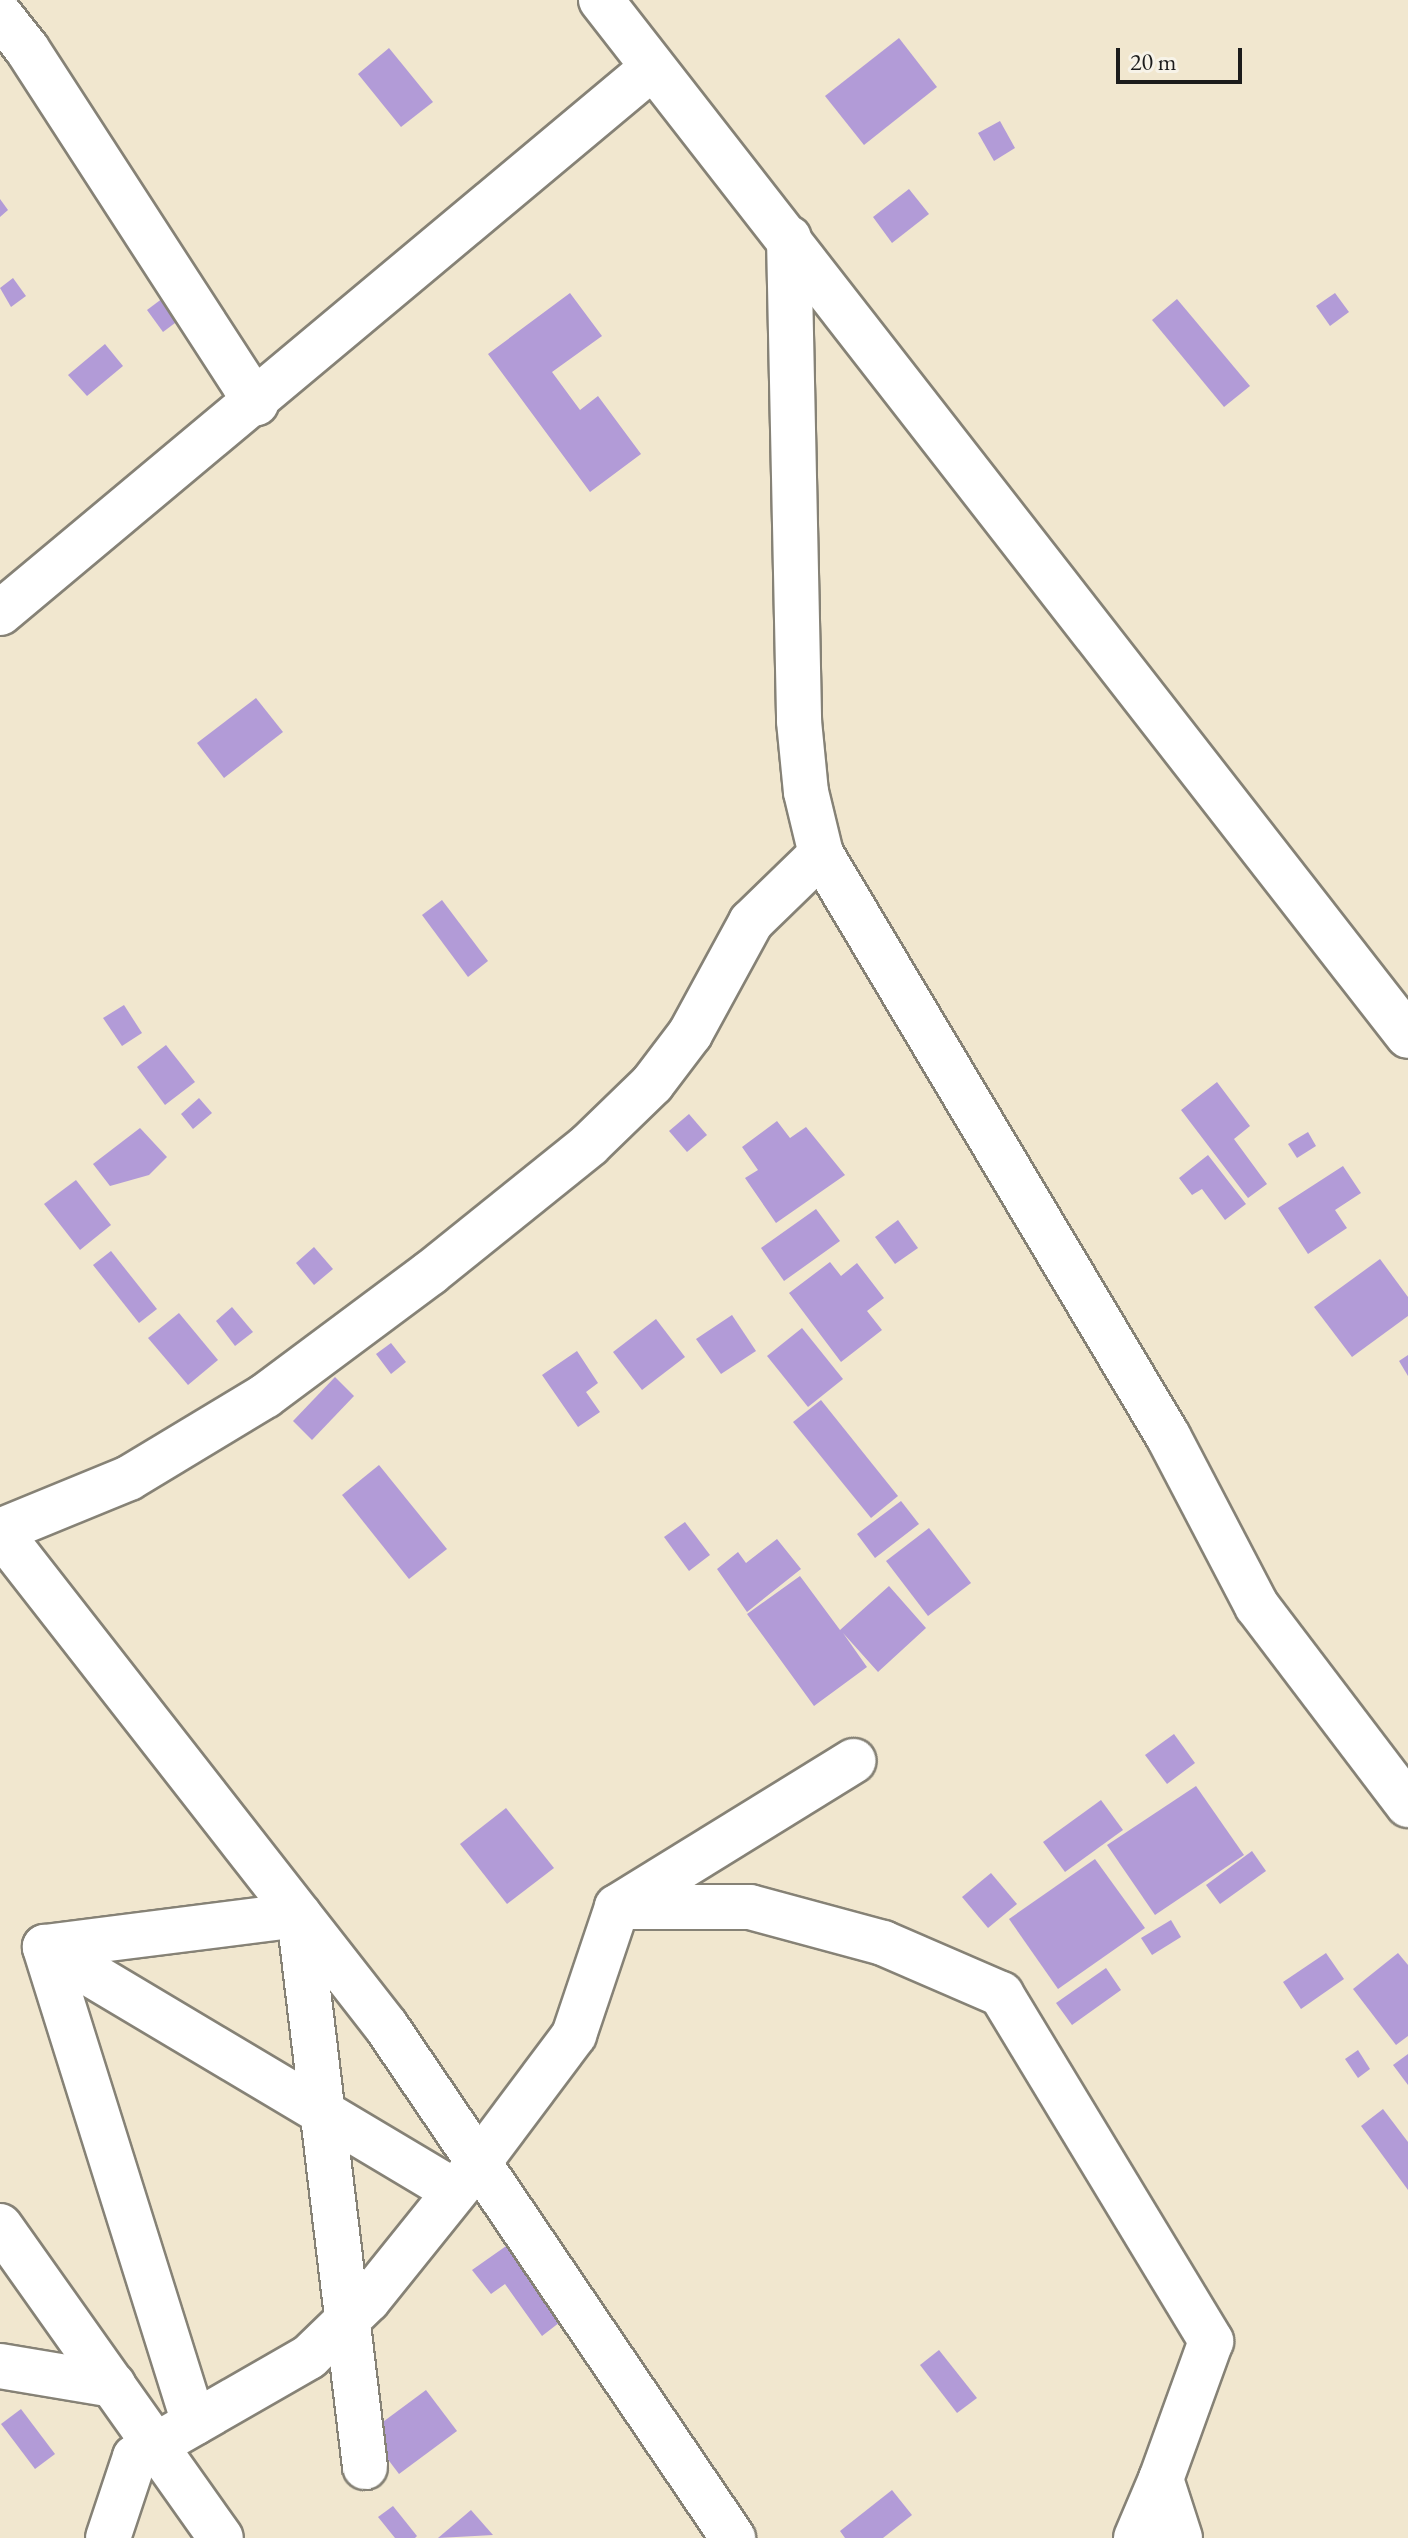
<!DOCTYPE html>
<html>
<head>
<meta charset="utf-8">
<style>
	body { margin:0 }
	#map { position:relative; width:1408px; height:2538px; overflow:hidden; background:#f1e7cf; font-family:"EB Garamond",serif }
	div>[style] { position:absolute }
	.building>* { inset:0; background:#b29bd7 }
	.roads { filter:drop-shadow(2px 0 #868276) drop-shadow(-2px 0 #868276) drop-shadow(0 2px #868276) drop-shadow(0 -2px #868276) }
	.minor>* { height:44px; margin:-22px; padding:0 22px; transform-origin:22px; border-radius:22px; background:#fff }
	span { translate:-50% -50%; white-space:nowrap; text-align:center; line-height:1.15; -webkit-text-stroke:8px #f7f3e8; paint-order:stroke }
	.scale { position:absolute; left:1116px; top:48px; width:126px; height:36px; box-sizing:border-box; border:4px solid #1c1c1c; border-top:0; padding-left:10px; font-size:24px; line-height:28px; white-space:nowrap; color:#1c1c1c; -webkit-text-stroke:6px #f7f3e8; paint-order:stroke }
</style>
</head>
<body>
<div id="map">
	<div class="building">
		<div style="clip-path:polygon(899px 38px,937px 87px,864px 145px,825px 96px)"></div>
		<div style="clip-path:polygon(389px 48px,433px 102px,401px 127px,358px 74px)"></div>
		<div style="clip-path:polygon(1000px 121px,1015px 148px,994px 161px,978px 133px)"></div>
		<div style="clip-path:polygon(909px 189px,929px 214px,892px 243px,873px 217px)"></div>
		<div style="clip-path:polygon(0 199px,8px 210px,0 217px)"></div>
		<div style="clip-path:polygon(13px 278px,26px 296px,11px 307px,0 288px)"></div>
		<div style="clip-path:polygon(570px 293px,602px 336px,552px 372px,580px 410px,598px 396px,641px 454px,590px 492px,488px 354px)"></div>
		<div style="clip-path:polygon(1335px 293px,1349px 312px,1330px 326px,1316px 306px)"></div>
		<div style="clip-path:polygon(167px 295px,183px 317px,163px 332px,147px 310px)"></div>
		<div style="clip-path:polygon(1177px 299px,1250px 386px,1224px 407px,1152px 320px)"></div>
		<div style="clip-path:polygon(105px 344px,123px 366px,87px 396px,68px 375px)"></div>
		<div style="clip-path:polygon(256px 698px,283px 732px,224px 778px,197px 743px)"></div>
		<div style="clip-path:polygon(442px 900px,488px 961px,468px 977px,422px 915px)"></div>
		<div style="clip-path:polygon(124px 1005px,142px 1033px,122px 1046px,103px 1018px)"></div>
		<div style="clip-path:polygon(166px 1045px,195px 1082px,165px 1105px,137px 1067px)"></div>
		<div style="clip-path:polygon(1217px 1082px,1250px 1126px,1234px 1139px,1267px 1184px,1248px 1198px,1181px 1110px)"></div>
		<div style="clip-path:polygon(199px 1098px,212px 1113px,193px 1129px,181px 1114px)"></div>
		<div style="clip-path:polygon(689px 1114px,707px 1135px,687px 1152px,669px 1131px)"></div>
		<div style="clip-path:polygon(777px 1121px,790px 1138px,806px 1127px,845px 1175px,776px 1223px,745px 1178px,758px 1170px,742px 1147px)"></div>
		<div style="clip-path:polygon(140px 1128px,167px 1157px,149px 1175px,110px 1186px,93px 1164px)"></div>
		<div style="clip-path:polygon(1308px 1132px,1316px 1146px,1297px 1158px,1288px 1144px)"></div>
		<div style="clip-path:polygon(1208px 1155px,1246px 1204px,1225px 1220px,1202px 1189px,1192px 1195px,1179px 1178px)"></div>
		<div style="clip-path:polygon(1343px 1166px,1361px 1193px,1335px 1210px,1347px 1228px,1308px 1254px,1278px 1208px)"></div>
		<div style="clip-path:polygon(76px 1180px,111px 1225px,80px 1250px,44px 1204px)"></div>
		<div style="clip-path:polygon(816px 1209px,840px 1241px,784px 1281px,761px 1248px)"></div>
		<div style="clip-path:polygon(898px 1220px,918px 1248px,895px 1264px,875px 1237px)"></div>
		<div style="clip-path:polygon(314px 1247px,333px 1269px,314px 1285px,296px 1263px)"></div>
		<div style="clip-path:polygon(111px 1251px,157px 1309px,139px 1323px,93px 1265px)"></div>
		<div style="clip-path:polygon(1380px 1259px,1408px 1297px,1408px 1316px,1352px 1357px,1314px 1307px)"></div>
		<div style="clip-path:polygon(830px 1262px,841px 1276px,857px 1263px,884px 1298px,867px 1311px,882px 1330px,841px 1362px,789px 1293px)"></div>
		<div style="clip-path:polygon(232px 1307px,253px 1332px,235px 1346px,216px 1321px)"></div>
		<div style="clip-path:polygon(179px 1313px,218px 1360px,188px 1385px,148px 1338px)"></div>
		<div style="clip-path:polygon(732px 1315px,756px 1351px,721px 1374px,696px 1339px)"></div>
		<div style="clip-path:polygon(656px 1319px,685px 1357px,642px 1390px,613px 1352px)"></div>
		<div style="clip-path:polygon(802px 1328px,843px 1379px,808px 1407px,767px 1356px)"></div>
		<div style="clip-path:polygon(391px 1343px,406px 1362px,391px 1374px,376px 1354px)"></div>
		<div style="clip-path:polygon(577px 1351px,598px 1383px,586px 1392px,600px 1412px,578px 1427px,542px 1375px)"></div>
		<div style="clip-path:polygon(1408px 1355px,1408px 1376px,1399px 1361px)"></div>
		<div style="clip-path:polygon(335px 1377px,354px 1396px,312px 1440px,293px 1421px)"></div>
		<div style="clip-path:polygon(821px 1400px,898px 1496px,871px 1518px,793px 1422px)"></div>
		<div style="clip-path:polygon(379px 1465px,447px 1549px,409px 1579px,342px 1495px)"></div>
		<div style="clip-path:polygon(901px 1501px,919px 1524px,875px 1558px,857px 1534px)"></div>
		<div style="clip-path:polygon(685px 1522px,710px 1555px,689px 1571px,664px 1537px)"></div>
		<div style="clip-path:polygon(929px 1528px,971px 1583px,928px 1616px,886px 1561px)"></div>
		<div style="clip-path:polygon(777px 1539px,801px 1569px,747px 1612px,717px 1569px,738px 1552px,746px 1563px)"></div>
		<div style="clip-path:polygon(800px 1576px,840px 1630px,889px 1586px,926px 1628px,878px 1672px,843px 1633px,867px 1667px,814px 1706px,747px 1614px)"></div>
		<div style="clip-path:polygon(1174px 1734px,1195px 1763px,1167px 1784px,1145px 1755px)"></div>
		<div style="clip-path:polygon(1196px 1786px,1244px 1855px,1155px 1915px,1107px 1845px)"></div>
		<div style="clip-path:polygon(1101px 1800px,1123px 1830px,1065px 1872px,1043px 1842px)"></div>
		<div style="clip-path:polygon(506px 1808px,554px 1868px,507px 1904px,460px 1844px)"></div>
		<div style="clip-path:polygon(1252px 1851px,1266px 1871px,1220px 1904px,1206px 1885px)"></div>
		<div style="clip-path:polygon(1095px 1859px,1145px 1928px,1058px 1989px,1009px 1919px)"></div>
		<div style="clip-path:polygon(991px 1873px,1017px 1904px,988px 1928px,962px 1897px)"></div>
		<div style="clip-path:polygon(1171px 1920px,1181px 1937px,1152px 1955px,1141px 1938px)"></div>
		<div style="clip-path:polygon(1326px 1953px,1344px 1979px,1301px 2009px,1283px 1982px)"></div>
		<div style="clip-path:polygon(1398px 1953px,1408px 1965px,1408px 2036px,1396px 2045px,1353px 1989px)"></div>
		<div style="clip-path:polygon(1106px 1968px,1121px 1990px,1072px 2025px,1056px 2003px)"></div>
		<div style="clip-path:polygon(1358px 2050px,1370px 2069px,1358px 2078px,1345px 2059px)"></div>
		<div style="clip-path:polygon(1408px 2054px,1408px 2085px,1393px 2065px)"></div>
		<div style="clip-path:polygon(1383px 2109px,1408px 2142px,1408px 2190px,1361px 2126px)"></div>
		<div style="clip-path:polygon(509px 2244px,564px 2319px,542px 2336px,505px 2284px,491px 2294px,472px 2270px)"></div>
		<div style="clip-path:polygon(939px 2350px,977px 2398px,957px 2413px,920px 2365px)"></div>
		<div style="clip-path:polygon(426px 2390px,457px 2431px,399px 2474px,368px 2433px)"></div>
		<div style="clip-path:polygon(21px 2409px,55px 2454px,35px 2469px,1px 2424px)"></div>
		<div style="clip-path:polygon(892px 2490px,912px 2515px,883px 2538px,845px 2538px,840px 2531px)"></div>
		<div style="clip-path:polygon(393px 2506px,417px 2536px,415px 2538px,395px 2538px,378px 2517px)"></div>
		<div style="clip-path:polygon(471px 2510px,493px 2535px,438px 2538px)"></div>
	</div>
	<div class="roads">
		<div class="minor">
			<div style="left:601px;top:0;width:1313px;rotate:52.08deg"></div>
			<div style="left:0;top:15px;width:43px;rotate:51.5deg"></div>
			<div style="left:27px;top:49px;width:422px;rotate:57.1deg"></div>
			<div style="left:789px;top:238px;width:483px;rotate:88.8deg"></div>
			<div style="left:799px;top:721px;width:71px;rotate:84.4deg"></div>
			<div style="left:806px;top:792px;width:64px;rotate:76.4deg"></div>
			<div style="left:821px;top:854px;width:678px;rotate:59.2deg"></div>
			<div style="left:1168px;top:1436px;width:192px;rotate:62.4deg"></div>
			<div style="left:1257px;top:1606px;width:250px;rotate:52.8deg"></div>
			<div style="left:0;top:613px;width:850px;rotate:-39.89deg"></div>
			<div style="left:0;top:1531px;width:139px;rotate:-22.3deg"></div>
			<div style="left:129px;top:1478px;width:159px;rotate:-31.1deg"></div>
			<div style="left:265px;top:1396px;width:206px;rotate:-36.7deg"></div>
			<div style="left:430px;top:1273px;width:204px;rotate:-38.8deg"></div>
			<div style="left:589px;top:1145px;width:88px;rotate:-44.1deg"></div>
			<div style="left:652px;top:1084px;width:63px;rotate:-52.8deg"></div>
			<div style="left:690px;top:1034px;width:128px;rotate:-61.4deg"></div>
			<div style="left:751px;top:922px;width:98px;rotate:-44.2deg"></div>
			<div style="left:0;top:1532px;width:627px;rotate:52deg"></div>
			<div style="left:386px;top:2026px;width:619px;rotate:55.87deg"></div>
			<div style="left:617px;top:1907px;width:133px"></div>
			<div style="left:750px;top:1907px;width:138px;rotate:15.1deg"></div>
			<div style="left:883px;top:1943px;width:129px;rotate:23.4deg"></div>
			<div style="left:1001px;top:1994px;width:406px;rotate:58.8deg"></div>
			<div style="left:1211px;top:2341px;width:147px;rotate:109.9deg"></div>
			<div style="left:1161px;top:2479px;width:64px;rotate:113deg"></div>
			<div style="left:45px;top:1947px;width:256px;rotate:-7.2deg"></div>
			<div style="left:299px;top:1915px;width:556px;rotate:83.18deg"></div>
			<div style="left:0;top:2226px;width:382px;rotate:54.7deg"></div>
			<div style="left:0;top:2366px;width:115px;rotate:9.5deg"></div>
			<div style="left:194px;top:2423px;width:499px;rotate:-107.4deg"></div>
			<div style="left:45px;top:1947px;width:477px;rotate:30.8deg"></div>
			<div style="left:1161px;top:2479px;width:62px;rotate:72.1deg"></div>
			<div style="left:108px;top:2538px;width:85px;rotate:-71.6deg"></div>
			<div style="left:135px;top:2457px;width:201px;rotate:-29.9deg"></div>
			<div style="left:309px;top:2357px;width:82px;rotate:-44deg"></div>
			<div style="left:368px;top:2300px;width:177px;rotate:-51.2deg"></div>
			<div style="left:479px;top:2162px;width:159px;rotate:-53.2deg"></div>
			<div style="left:574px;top:2035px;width:135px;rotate:-71.4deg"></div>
			<div style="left:617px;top:1907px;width:278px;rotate:-31.7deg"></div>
		</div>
	</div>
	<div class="scale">20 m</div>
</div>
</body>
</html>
